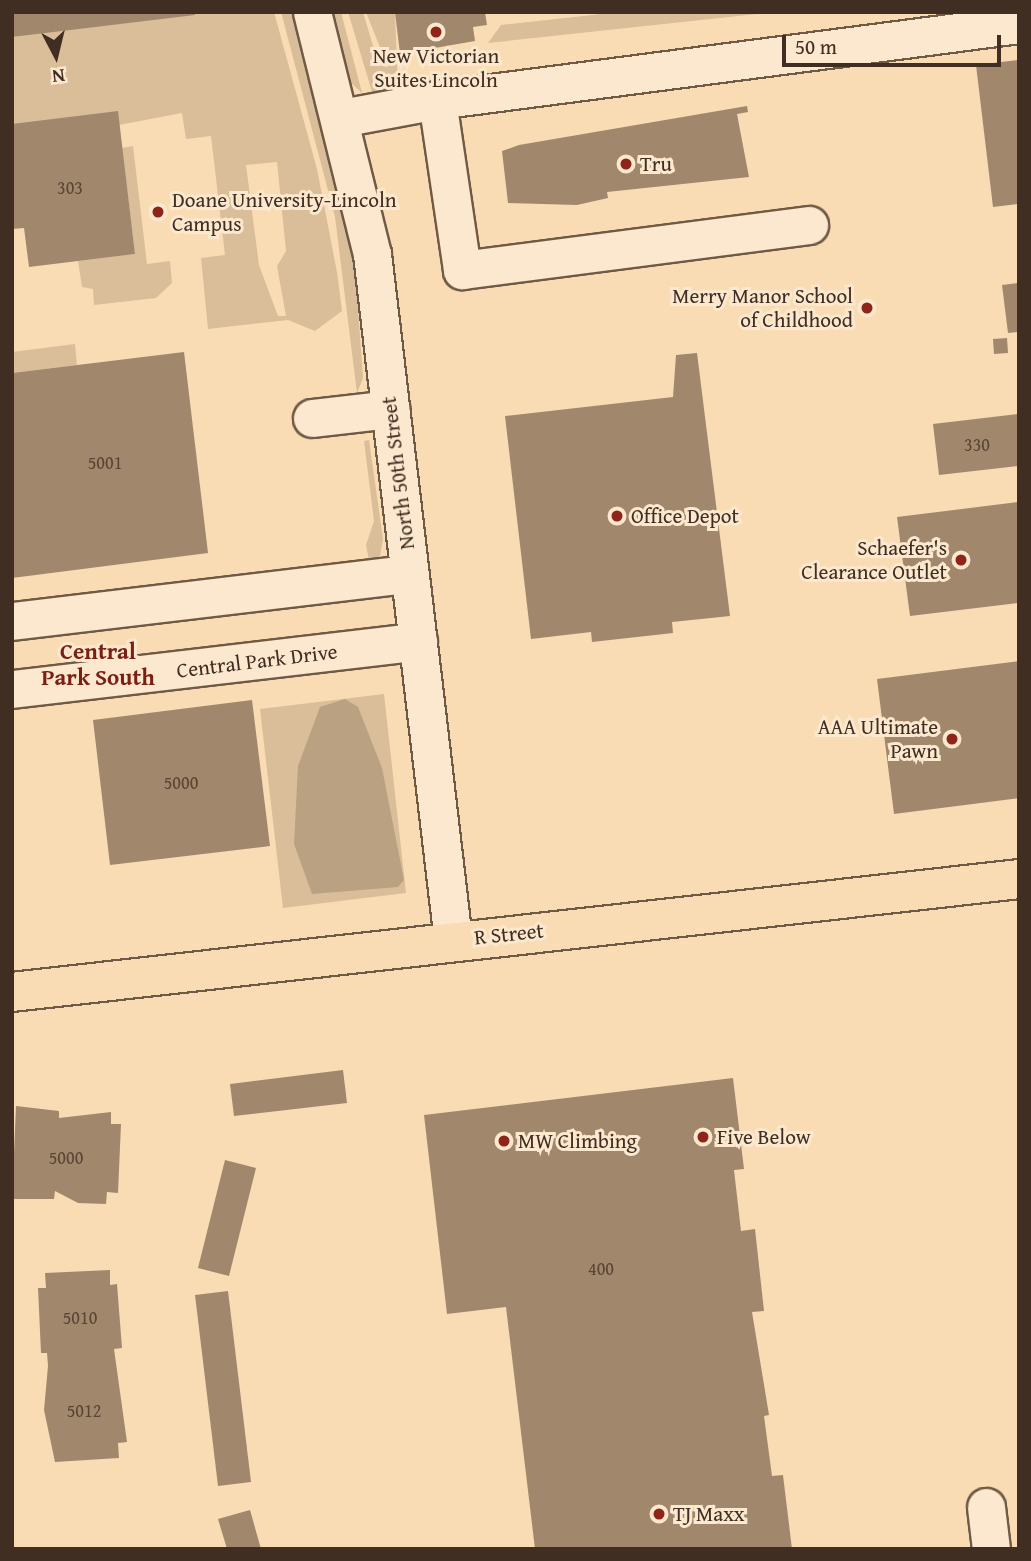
<!DOCTYPE html>
<html>
<head>
<meta charset="utf-8">
<style>
	body { margin:0 }
	#map { position:relative; width:1031px; height:1561px; overflow:hidden; background:#f9dcb3; font-family:"Gentium Book Plus",serif }
	div>[style] { position:absolute }
	.green>* { inset:0; background:#dabe9a }
	.water>* { inset:0; background:#baa182 }
	.building>* { inset:0; background:#a1886d }
	.roads { filter:drop-shadow(2px 0 #6f5a46) drop-shadow(-2px 0 #6f5a46) drop-shadow(0 2px #6f5a46) drop-shadow(0 -2px #6f5a46) }
	.minor>* { height:37px; margin:-18.5px; padding:0 18.5px; transform-origin:18.5px; border-radius:18.5px; background:#fbe8ce }
	.major>* { height:38px; margin:-19px; padding:0 19px; transform-origin:19px; border-radius:19px; background:#f9dcb3 }
	.dots>* { width:19px; height:19px; translate:-50% -50%; box-sizing:border-box; border:4px solid #fbe8ce; border-radius:50% }
	span { translate:-50% -50%; white-space:nowrap; text-align:center; line-height:1.15; -webkit-text-stroke:6px #fbe8ce; paint-order:stroke }
	.number-label { font-size:18px; color:#594435 }
	.number-label span { -webkit-text-stroke-width:0 }
	.poi-label { font-size:21px; color:#412e22 }
	.left { translate:0 -50%; text-align:left }
	.right { translate:-100% -50%; text-align:right }
	.street-label { font-size:21px; color:#412e22 }
	.neighbourhood-label { font-size:23px; color:#7a1f14; font-weight:700 }
	.frame { position:absolute; inset:0; border:14px solid #412e22; pointer-events:none }
	.north { position:absolute; left:21px; top:21px; width:70px; height:70px; -webkit-text-stroke:5px #fbe8ce; paint-order:stroke; rotate:173deg; font-size:19px; font-weight:700; line-height:28px; text-align:center; color:#412e22 }
	.north::after { content:''; display:block; margin:auto; width:24px; height:32px; background:#412e22; clip-path:polygon(50% 0,100% 100%,50% 72%,0 100%) }
	.scale { position:absolute; left:782px; top:35px; width:219px; height:32px; box-sizing:border-box; border:4px solid #412e22; border-top:0; padding-left:9px; font-size:21px; line-height:24px; white-space:nowrap; color:#412e22; -webkit-text-stroke:5px #fbe8ce; paint-order:stroke }
</style>
</head>
<body>
<div id="map">
	<div class="green">
		<div style="clip-path:polygon(evenodd,194px 12px,274px 12px,317px 169px,337px 272px,342px 311px,315px 331px,288px 320px,208px 329px,201px 258px,225px 255px,211px 136px,186px 139px,182px 113px,119px 125px,12px 124px,12px 37px,194px 12px,277px 162px,286px 251px,277px 266px,286px 316px,278px 316px,259px 265px,246px 165px,277px 162px)"></div>
		<div style="clip-path:polygon(281px 12px,292px 12px,354px 253px,363px 378px,357px 393px,335px 217px)"></div>
		<div style="clip-path:polygon(331px 12px,341px 12px,362px 93px,348px 80px)"></div>
		<div style="clip-path:polygon(348px 12px,363px 12px,376px 56px,383px 55px,366px 12px,395px 12px,398px 88px,373px 95px)"></div>
		<div style="clip-path:polygon(620px 12px,776px 12px,488px 43px,501px 25px)"></div>
		<div style="clip-path:polygon(133px 146px,147px 264px,170px 261px,172px 283px,156px 298px,94px 305px,93px 289px,82px 287px,78px 261px,135px 254px,122px 148px)"></div>
		<div style="clip-path:polygon(75px 344px,77px 365px,12px 373px,12px 352px)"></div>
		<div style="clip-path:polygon(369px 440px,383px 539px,380px 556px,370px 565px,366px 545px,374px 521px,364px 441px)"></div>
		<div style="clip-path:polygon(384px 694px,406px 893px,283px 908px,260px 709px)"></div>
	</div>
	<div class="water">
		<div style="clip-path:polygon(345px 699px,358px 707px,382px 768px,404px 880px,398px 887px,312px 894px,294px 844px,298px 766px,320px 707px)"></div>
	</div>
	<div class="building">
		<div style="clip-path:polygon(12px 12px,194px 12px,195px 15px,12px 37px)"></div>
		<div style="clip-path:polygon(395px 12px,485px 12px,487px 25px,473px 27px,475px 41px,400px 54px)"></div>
		<div style="clip-path:polygon(1019px 60px,1019px 204px,993px 207px,976px 65px)"></div>
		<div style="clip-path:polygon(747px 106px,748px 112px,737px 114px,749px 177px,607px 192px,608px 198px,577px 205px,508px 203px,502px 151px,519px 145px)"></div>
		<div style="clip-path:polygon(118px 111px,135px 254px,29px 267px,24px 228px,12px 229px,12px 124px)"></div>
		<div style="clip-path:polygon(1019px 283px,1019px 332px,1008px 333px,1002px 285px)"></div>
		<div style="clip-path:polygon(1007px 338px,1008px 353px,994px 354px,993px 339px)"></div>
		<div style="clip-path:polygon(184px 352px,208px 553px,12px 578px,12px 373px)"></div>
		<div style="clip-path:polygon(697px 353px,730px 616px,672px 622px,673px 633px,592px 642px,591px 632px,531px 639px,505px 416px,673px 397px,676px 355px)"></div>
		<div style="clip-path:polygon(1019px 414px,1019px 466px,939px 475px,933px 424px)"></div>
		<div style="clip-path:polygon(1019px 502px,1019px 603px,910px 616px,897px 517px)"></div>
		<div style="clip-path:polygon(1019px 661px,1019px 798px,894px 814px,877px 679px)"></div>
		<div style="clip-path:polygon(252px 700px,270px 846px,110px 865px,93px 720px)"></div>
		<div style="clip-path:polygon(343px 1070px,347px 1103px,234px 1116px,230px 1084px)"></div>
		<div style="clip-path:polygon(733px 1078px,744px 1169px,734px 1170px,741px 1231px,755px 1229px,764px 1311px,752px 1312px,769px 1415px,764px 1416px,772px 1476px,783px 1475px,792px 1549px,535px 1549px,506px 1307px,447px 1314px,424px 1115px)"></div>
		<div style="clip-path:polygon(16px 1106px,59px 1111px,59px 1118px,111px 1112px,111px 1124px,121px 1124px,118px 1193px,107px 1192px,106px 1204px,78px 1203px,55px 1191px,54px 1199px,12px 1199px)"></div>
		<div style="clip-path:polygon(225px 1160px,256px 1168px,229px 1276px,198px 1268px)"></div>
		<div style="clip-path:polygon(110px 1270px,110px 1285px,117px 1284px,122px 1348px,114px 1349px,127px 1442px,118px 1443px,119px 1458px,55px 1462px,44px 1410px,48px 1366px,47px 1353px,41px 1353px,38px 1288px,46px 1288px,45px 1273px)"></div>
		<div style="clip-path:polygon(228px 1291px,251px 1482px,218px 1486px,195px 1295px)"></div>
		<div style="clip-path:polygon(250px 1510px,261px 1549px,227px 1549px,218px 1519px)"></div>
	</div>
	<div class="roads">
		<div class="minor">
			<div style="left:312px;top:12px;width:249px;rotate:76.1deg"></div>
			<div style="left:372px;top:254px;width:691px;rotate:83.27deg"></div>
			<div style="left:437px;top:100px;width:172px;rotate:81.6deg"></div>
			<div style="left:462px;top:270px;width:350px;rotate:-7.4deg"></div>
			<div style="left:341px;top:118px;width:98px;rotate:-10.6deg"></div>
			<div style="left:437px;top:100px;width:587px;rotate:-7.44deg"></div>
			<div style="left:312px;top:418px;width:79px;rotate:-6.6deg"></div>
			<div style="left:12px;top:621px;width:400px;rotate:-6.8deg"></div>
			<div style="left:12px;top:689px;width:409px;rotate:-6.7deg"></div>
			<div style="left:986px;top:1507px;width:42px;rotate:83.2deg"></div>
		</div>
		<div class="major">
			<div style="left:12px;top:992px;width:1013px;rotate:-6.4deg"></div>
		</div>
	</div>
	<div class="dots">
		<div style="left:436px;top:32px;background:#8f2418"></div>
		<div style="left:626px;top:164px;background:#8f2418"></div>
		<div style="left:158px;top:212px;background:#8f2418"></div>
		<div style="left:867px;top:308px;background:#8f2418"></div>
		<div style="left:617px;top:516px;background:#8f2418"></div>
		<div style="left:961px;top:560px;background:#8f2418"></div>
		<div style="left:952px;top:739px;background:#8f2418"></div>
		<div style="left:703px;top:1137px;background:#8f2418"></div>
		<div style="left:504px;top:1141px;background:#8f2418"></div>
		<div style="left:659px;top:1514px;background:#8f2418"></div>
	</div>
	<div class="number-label">
		<span style="left:70px;top:188px">303</span>
		<span style="left:977px;top:445px">330</span>
		<span style="left:105px;top:463px">5001</span>
		<span style="left:181px;top:783px">5000</span>
		<span style="left:66px;top:1158px">5000</span>
		<span style="left:601px;top:1269px">400</span>
		<span style="left:80px;top:1318px">5010</span>
		<span style="left:84px;top:1411px">5012</span>
	</div>
	<div class="poi-label">
		<span style="left:436px;top:68px">New Victorian<br>Suites Lincoln</span>
		<span class="left" style="left:640px;top:164px">Tru</span>
		<span class="left" style="left:172px;top:212px">Doane University-Lincoln<br>Campus</span>
		<span class="right" style="left:853px;top:308px">Merry Manor School<br>of Childhood</span>
		<span class="left" style="left:631px;top:516px">Office Depot</span>
		<span class="right" style="left:947px;top:560px">Schaefer's<br>Clearance Outlet</span>
		<span class="right" style="left:938px;top:739px">AAA Ultimate<br>Pawn</span>
		<span class="left" style="left:717px;top:1137px">Five Below</span>
		<span class="left" style="left:518px;top:1141px">MW Climbing</span>
		<span class="left" style="left:673px;top:1514px">TJ Maxx</span>
	</div>
	<div class="street-label">
		<span style="left:398px;top:473px;rotate:-97deg">North 50th Street</span>
		<span style="left:257px;top:661px;rotate:-7deg">Central Park Drive</span>
		<span style="left:509px;top:934px;rotate:-6deg">R Street</span>
	</div>
	<div class="neighbourhood-label">
		<span style="left:98px;top:664px">Central<br>Park South</span>
	</div>
	<div class="frame"></div>
	<div class="north">N</div>
	<div class="scale">50 m</div>
</div>
</body>
</html>
